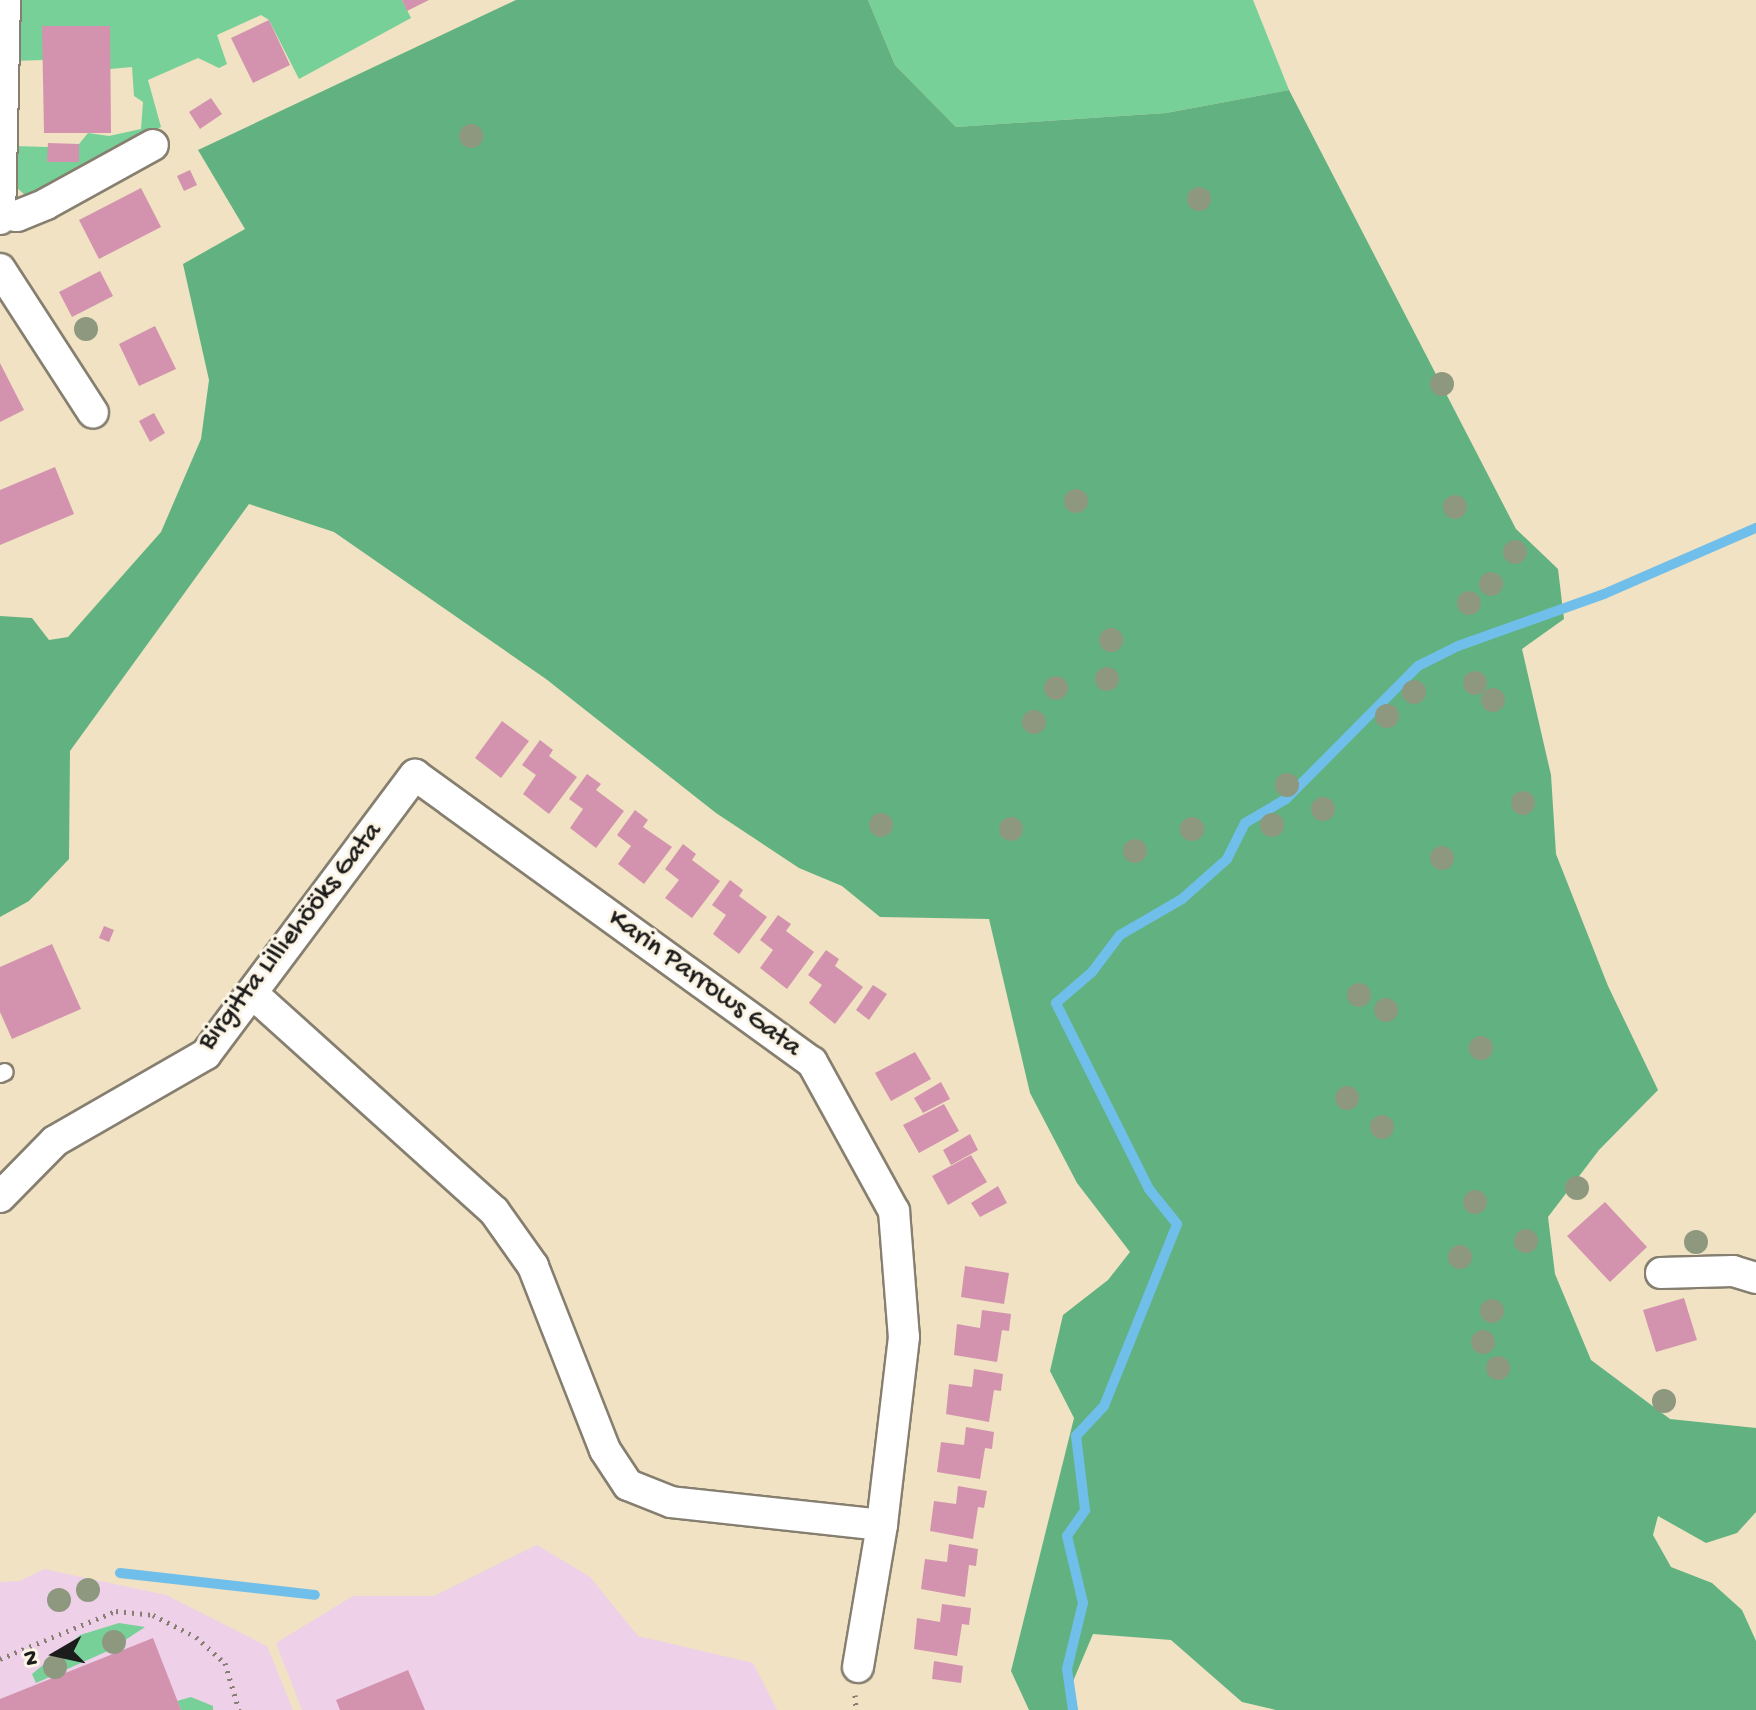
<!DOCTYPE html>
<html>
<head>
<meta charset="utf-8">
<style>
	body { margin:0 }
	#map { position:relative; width:1756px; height:1710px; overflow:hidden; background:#f0e2c3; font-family:"Gochi Hand",sans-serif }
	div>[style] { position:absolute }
	.built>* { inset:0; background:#eed0e8 }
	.green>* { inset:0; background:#77d097 }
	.forest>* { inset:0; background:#61b280 }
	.stream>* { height:10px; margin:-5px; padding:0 5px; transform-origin:5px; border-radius:5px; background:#70beea }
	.building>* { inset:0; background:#d393ae }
	.path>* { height:5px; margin-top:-2.5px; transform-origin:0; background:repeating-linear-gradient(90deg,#867f70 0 2px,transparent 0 8px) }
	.roads { filter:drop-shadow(2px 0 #867f70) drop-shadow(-2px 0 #867f70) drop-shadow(0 2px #867f70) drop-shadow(0 -2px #867f70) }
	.service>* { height:16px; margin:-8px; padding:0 8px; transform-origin:8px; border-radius:8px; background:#fff }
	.minor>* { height:30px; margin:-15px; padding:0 15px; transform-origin:15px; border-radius:15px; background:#fff }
	.trees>* { width:24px; height:24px; margin:-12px; border-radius:50%; background:#8d987f }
	span { translate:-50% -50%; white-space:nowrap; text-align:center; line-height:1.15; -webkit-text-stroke:6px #fcf5e5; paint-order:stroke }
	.street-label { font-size:28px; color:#1c1c1c }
	.north { position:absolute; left:16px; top:1614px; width:80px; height:80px; -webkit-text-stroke:6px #fcf5e5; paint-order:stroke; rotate:261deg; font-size:22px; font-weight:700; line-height:32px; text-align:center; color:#1c1c1c }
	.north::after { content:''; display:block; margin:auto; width:28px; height:36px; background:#1c1c1c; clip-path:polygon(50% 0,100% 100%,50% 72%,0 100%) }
</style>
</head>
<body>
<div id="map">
	<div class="built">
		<div style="clip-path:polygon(537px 1545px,590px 1577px,638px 1636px,753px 1663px,777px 1710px,302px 1710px,276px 1643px,353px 1596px,434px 1596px)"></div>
		<div style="clip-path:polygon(44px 1569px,166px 1595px,267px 1646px,293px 1710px,0 1710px,0 1582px,20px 1581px)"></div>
	</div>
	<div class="green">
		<div style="clip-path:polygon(11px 0,402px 0,411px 18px,299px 79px,269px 20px,261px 15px,217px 35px,227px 64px,219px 68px,198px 58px,148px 80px,161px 127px,47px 192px,26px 196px,15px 186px,13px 146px,48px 147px,48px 162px,78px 162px,79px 144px,88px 133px,109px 136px,141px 129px,143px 102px,134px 96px,132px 67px,110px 69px,110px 26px,43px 26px,43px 60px,13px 61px)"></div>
		<div style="clip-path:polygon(868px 0,1253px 0,1289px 90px,1166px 113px,956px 127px,895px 65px)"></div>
		<div style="clip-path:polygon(119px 1623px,145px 1627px,110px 1650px,36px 1683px,32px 1674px,80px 1635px)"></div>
		<div style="clip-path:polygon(191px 1697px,213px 1706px,213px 1710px,181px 1710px,177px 1701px)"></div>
	</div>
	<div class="forest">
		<div style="clip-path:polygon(516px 0,868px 0,895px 65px,956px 127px,1166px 113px,1289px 90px,1516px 529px,1558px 569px,1564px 619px,1522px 649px,1551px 775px,1556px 854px,1608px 986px,1658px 1090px,1599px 1150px,1548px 1217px,1555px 1274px,1591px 1360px,1670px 1419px,1756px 1428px,1756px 1512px,1737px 1533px,1706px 1543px,1658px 1516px,1653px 1535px,1671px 1567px,1712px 1583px,1742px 1610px,1756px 1641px,1756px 1710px,1276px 1710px,1242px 1702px,1171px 1640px,1093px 1634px,1071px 1686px,1078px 1710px,1029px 1710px,1011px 1671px,1074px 1418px,1050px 1371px,1063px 1315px,1108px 1280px,1130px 1252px,1077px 1183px,1030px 1093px,989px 919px,880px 917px,842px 886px,799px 868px,716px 813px,546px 679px,334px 532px,249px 504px,70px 751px,69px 859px,29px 901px,0 917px,0 616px,32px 618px,49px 640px,68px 637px,161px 532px,201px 439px,209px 380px,183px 264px,245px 229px,198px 150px)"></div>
	</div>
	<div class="stream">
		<div style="left:120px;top:1573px;width:196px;rotate:6.4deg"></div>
		<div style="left:1073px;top:1710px;width:41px;rotate:-98.3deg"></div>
		<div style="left:1067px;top:1669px;width:68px;rotate:-76.4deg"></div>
		<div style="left:1083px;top:1603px;width:69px;rotate:-103.4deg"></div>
		<div style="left:1067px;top:1536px;width:32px;rotate:-55deg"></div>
		<div style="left:1085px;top:1510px;width:75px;rotate:-96.9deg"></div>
		<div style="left:1076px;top:1436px;width:41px;rotate:-47deg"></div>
		<div style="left:1104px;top:1406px;width:196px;rotate:-68.1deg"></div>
		<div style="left:1177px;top:1224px;width:45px;rotate:-128.7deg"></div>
		<div style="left:1149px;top:1189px;width:208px;rotate:-116.6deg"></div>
		<div style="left:1056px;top:1003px;width:48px;rotate:-40.7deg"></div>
		<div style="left:1092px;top:972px;width:46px;rotate:-52.9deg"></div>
		<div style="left:1120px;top:935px;width:72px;rotate:-30.1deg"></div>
		<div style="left:1182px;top:899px;width:60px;rotate:-41.6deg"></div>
		<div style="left:1227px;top:859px;width:40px;rotate:-63.4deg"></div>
		<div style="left:1245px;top:823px;width:48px;rotate:-30.3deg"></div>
		<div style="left:1286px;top:799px;width:187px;rotate:-45.2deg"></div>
		<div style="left:1418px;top:666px;width:45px;rotate:-26.6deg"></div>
		<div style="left:1458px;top:646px;width:155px;rotate:-19.6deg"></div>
		<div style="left:1604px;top:594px;width:166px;rotate:-23.5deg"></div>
	</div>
	<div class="building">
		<div style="clip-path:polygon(402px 0,429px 0,407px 11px)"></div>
		<div style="clip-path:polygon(269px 20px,290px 65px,253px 83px,231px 38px)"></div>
		<div style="clip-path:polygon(42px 26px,110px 26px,111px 133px,44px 133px)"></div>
		<div style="clip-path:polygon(211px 98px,222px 114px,200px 129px,189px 112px)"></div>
		<div style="clip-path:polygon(48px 143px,79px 144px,79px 162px,47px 162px)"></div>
		<div style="clip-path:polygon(190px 170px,197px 185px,184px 191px,177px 176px)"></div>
		<div style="clip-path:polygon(141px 188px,161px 227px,99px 259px,79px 220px)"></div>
		<div style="clip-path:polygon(100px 271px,113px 296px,72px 317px,59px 292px)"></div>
		<div style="clip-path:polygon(155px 326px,176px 369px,139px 386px,119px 344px)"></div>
		<div style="clip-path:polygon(0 363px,24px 410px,0 422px)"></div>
		<div style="clip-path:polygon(154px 413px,165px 433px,150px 442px,139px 421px)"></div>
		<div style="clip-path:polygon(55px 467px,74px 514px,0 545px,0 490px)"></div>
		<div style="clip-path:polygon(502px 721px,529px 741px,501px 778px,475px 758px)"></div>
		<div style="clip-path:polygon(540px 740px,553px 750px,549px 756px,577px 777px,549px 814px,523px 794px,536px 775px,522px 765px)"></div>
		<div style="clip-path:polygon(587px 774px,601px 784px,596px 790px,624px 811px,596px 848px,570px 828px,583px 809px,569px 799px)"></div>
		<div style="clip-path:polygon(635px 810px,648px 820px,643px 827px,672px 847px,644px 884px,618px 864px,631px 846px,617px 835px)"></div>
		<div style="clip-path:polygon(683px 844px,696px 854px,692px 860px,720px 881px,692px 918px,665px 898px,679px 880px,665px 869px)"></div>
		<div style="clip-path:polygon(730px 880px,743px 890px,739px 896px,767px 917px,739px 954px,713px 934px,726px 915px,712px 905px)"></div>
		<div style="clip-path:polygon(778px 915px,791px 924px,786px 931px,814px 952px,787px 989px,760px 968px,773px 950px,760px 940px)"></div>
		<div style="clip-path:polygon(104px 926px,114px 930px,109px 942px,99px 938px)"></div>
		<div style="clip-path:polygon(52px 944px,81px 1009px,12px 1039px,0 1012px,0 967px)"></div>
		<div style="clip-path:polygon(826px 950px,839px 959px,835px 966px,863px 987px,835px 1024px,809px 1003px,822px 985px,808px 975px)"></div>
		<div style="clip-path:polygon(873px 985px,887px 994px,869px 1020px,856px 1010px)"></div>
		<div style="clip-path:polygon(915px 1052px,931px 1079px,891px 1101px,875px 1073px)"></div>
		<div style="clip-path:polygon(941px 1082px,950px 1099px,923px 1113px,914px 1098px)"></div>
		<div style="clip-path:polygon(944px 1104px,959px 1131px,919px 1153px,903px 1125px)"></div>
		<div style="clip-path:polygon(970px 1134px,978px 1150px,951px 1165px,943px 1150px)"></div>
		<div style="clip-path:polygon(971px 1155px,987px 1182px,948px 1205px,932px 1176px)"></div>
		<div style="clip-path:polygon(998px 1186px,1007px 1203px,980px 1217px,971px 1203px)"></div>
		<div style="clip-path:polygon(1605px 1202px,1647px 1247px,1610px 1282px,1567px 1236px)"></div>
		<div style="clip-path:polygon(965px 1266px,1009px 1273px,1004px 1304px,961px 1297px)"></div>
		<div style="clip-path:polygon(1684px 1298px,1697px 1340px,1656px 1352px,1643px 1310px)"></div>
		<div style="clip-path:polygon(982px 1310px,1011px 1314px,1009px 1331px,1002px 1330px,997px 1362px,954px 1355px,957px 1324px,980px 1328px)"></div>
		<div style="clip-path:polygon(974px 1369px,1003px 1374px,1001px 1391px,994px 1390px,989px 1422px,946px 1414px,949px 1384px,972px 1387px)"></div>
		<div style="clip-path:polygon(966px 1427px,994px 1432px,992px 1449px,985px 1448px,980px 1479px,937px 1472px,941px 1442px,964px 1445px)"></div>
		<div style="clip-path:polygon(958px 1486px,987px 1491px,984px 1508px,978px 1507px,973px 1539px,930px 1531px,934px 1501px,956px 1504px)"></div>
		<div style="clip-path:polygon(949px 1544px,978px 1549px,976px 1566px,969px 1565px,965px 1597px,921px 1589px,925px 1559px,947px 1562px)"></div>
		<div style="clip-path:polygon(942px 1604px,971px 1608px,969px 1625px,962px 1624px,957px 1656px,914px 1649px,917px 1618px,940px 1622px)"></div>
		<div style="clip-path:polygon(153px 1638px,181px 1710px,0 1710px,0 1699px)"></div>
		<div style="clip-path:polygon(934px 1661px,963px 1666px,961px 1683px,932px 1679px)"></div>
		<div style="clip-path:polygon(408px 1670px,425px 1710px,340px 1710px,336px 1700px)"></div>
	</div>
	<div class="path">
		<div style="left:0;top:1659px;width:126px;rotate:-22.5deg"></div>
		<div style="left:116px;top:1611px;width:37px;rotate:6deg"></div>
		<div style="left:153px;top:1615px;width:48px;rotate:27.1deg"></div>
		<div style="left:196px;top:1637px;width:39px;rotate:42deg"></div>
		<div style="left:225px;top:1663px;width:49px;rotate:73.4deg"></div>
		<div style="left:855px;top:1695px;width:15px;rotate:86deg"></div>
	</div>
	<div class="roads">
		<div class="service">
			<div style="left:0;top:1074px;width:5px;rotate:-22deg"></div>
		</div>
		<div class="minor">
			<div style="left:2px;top:214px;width:15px;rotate:8deg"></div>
			<div style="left:17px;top:216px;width:31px;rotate:-22deg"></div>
			<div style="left:46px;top:204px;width:122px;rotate:-28.9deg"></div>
			<div style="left:0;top:219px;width:219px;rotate:-88.7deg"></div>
			<div style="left:0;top:269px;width:171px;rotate:57.1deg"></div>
			<div style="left:0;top:1197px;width:78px;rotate:-45.5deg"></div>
			<div style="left:55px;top:1141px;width:174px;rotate:-29.9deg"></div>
			<div style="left:206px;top:1054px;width:349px;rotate:-53.2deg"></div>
			<div style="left:415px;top:775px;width:490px;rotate:35.9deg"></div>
			<div style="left:812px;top:1062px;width:170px;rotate:61.2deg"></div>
			<div style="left:894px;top:1211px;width:126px;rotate:85.5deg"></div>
			<div style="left:904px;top:1337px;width:189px;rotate:96.7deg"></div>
			<div style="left:882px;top:1525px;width:212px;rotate:-173.8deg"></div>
			<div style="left:671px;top:1502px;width:46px;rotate:-158.4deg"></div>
			<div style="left:628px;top:1485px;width:42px;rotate:-123.3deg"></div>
			<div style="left:605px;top:1450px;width:198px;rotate:-111.4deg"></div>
			<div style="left:533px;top:1266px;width:67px;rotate:-125.3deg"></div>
			<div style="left:494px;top:1211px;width:324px;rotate:-138deg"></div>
			<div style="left:1661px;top:1273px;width:72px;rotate:-1.6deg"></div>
			<div style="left:1733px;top:1271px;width:24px;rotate:17deg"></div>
			<div style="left:858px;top:1667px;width:144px;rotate:-80.4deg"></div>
		</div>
	</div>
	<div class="trees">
		<div style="left:471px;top:136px"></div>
		<div style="left:1199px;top:199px"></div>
		<div style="left:86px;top:329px"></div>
		<div style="left:1442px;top:384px"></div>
		<div style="left:1076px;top:501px"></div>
		<div style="left:1455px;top:507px"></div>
		<div style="left:1515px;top:552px"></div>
		<div style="left:1491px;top:584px"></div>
		<div style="left:1469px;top:603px"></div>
		<div style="left:1111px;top:640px"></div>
		<div style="left:1107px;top:679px"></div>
		<div style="left:1475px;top:683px"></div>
		<div style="left:1056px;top:688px"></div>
		<div style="left:1414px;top:692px"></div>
		<div style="left:1493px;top:700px"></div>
		<div style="left:1387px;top:716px"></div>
		<div style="left:1034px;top:722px"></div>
		<div style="left:1287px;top:785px"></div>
		<div style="left:1523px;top:803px"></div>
		<div style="left:1323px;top:809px"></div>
		<div style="left:881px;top:825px"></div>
		<div style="left:1272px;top:825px"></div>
		<div style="left:1011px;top:829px"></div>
		<div style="left:1192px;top:829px"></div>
		<div style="left:1135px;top:851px"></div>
		<div style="left:1442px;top:858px"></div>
		<div style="left:1359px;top:995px"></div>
		<div style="left:1386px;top:1010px"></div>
		<div style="left:1481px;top:1048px"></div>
		<div style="left:1347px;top:1098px"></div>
		<div style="left:1382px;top:1127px"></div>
		<div style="left:1577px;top:1188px"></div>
		<div style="left:1475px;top:1202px"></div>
		<div style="left:1526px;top:1241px"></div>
		<div style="left:1696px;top:1242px"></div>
		<div style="left:1460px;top:1257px"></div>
		<div style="left:1492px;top:1311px"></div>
		<div style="left:1483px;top:1342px"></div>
		<div style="left:1498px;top:1368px"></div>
		<div style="left:1664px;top:1401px"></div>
		<div style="left:88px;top:1590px"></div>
		<div style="left:59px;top:1600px"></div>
		<div style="left:114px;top:1642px"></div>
		<div style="left:55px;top:1667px"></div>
	</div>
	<div class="street-label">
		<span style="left:291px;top:937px;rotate:-52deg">Birgitta Lilliehööks Gata</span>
		<span style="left:704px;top:984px;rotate:36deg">Karin Parrows Gata</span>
	</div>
	<div class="north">N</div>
</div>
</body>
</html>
